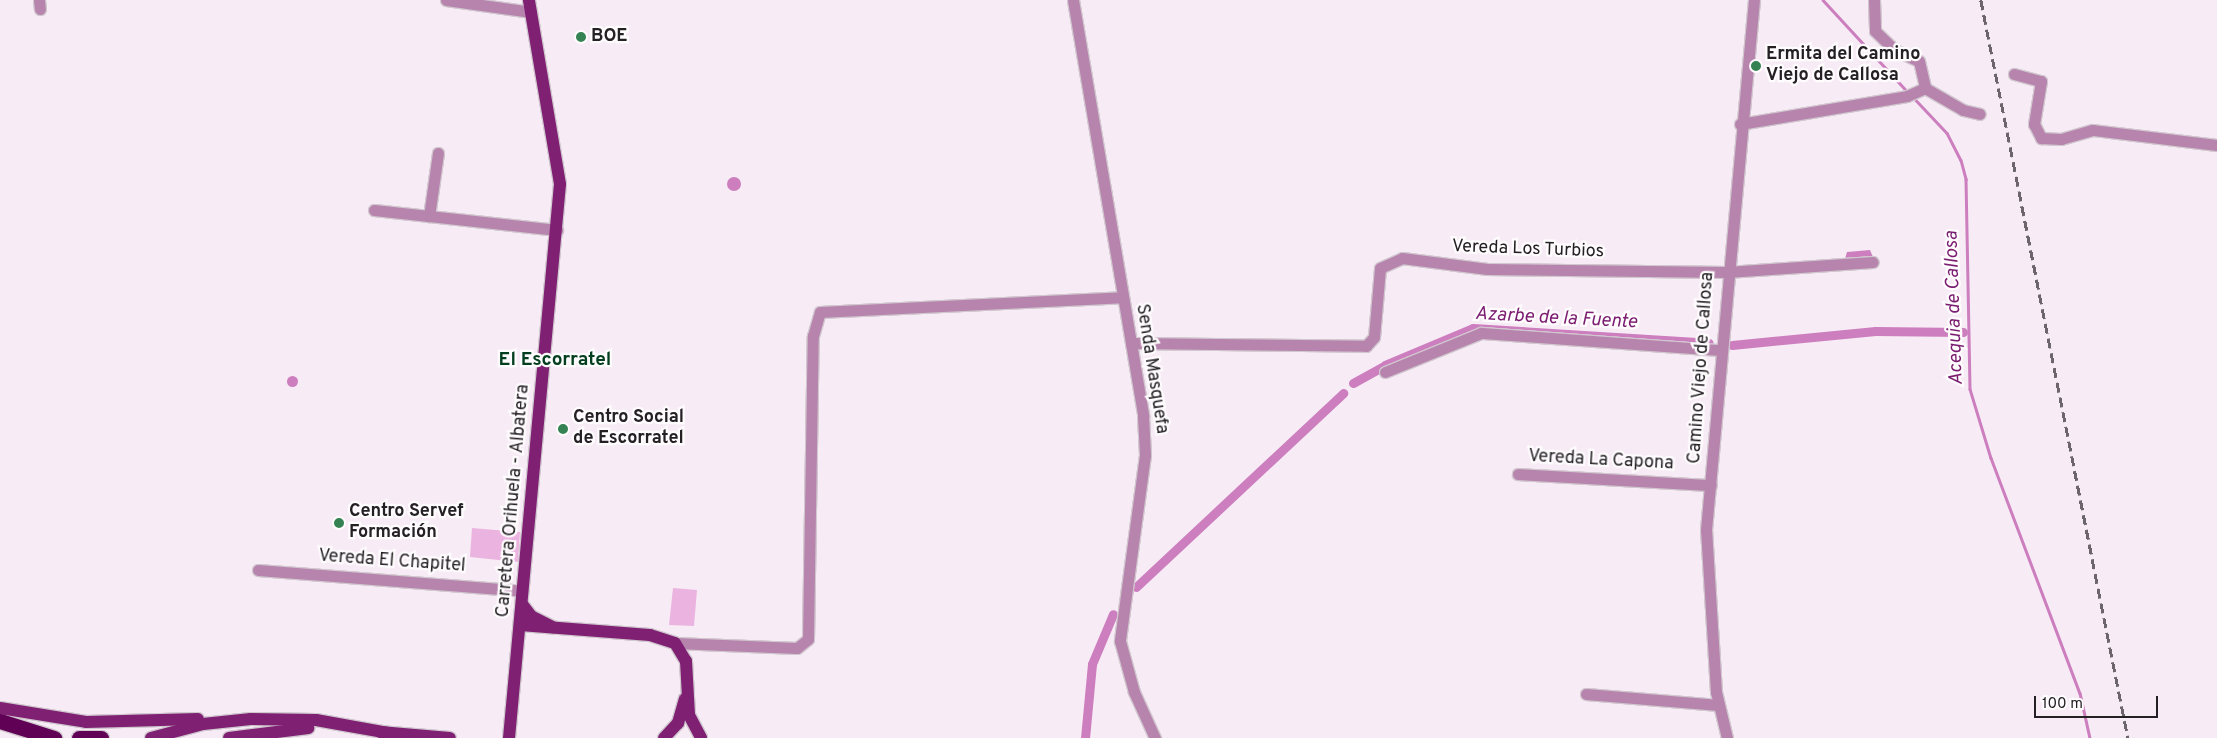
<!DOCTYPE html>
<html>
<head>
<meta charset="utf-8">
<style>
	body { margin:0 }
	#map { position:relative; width:2217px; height:738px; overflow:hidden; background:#f7ecf5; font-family:Overpass,sans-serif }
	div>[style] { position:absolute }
	.green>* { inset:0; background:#ebb4e0 }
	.water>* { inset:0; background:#cc7ebe }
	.round { border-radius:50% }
	.stream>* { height:2.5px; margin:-1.25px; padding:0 1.25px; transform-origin:1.25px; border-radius:1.25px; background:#cc7ebe }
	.canal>* { height:9px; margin:-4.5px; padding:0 4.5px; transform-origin:4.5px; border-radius:4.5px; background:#cc7ebe }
	.roads { filter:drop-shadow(1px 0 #d1c7cf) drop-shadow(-1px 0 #d1c7cf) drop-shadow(0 1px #d1c7cf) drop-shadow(0 -1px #d1c7cf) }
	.minor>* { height:11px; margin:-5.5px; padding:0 5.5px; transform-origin:5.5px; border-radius:5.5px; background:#b784ad }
	.major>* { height:12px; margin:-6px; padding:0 6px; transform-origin:6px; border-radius:6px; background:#7f2073 }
	.highway>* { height:15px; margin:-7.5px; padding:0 7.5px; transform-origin:7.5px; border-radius:7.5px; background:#600156 }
	.rail>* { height:2.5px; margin-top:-1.25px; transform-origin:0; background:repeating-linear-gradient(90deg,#6c666c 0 10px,transparent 0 15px) }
	.dots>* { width:14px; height:14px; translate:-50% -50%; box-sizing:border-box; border:2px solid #fffcfe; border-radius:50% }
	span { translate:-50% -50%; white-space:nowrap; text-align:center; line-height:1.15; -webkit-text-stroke:4.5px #fffcfe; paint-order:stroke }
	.poi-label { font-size:18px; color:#242024; font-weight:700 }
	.left { translate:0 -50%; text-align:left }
	.street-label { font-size:18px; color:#242024 }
	.water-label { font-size:19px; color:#7a1c6f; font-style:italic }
	.neighbourhood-label { font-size:19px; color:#033f1f; font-weight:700 }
	.scale { position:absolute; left:2034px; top:696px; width:124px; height:22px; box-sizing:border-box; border:2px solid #242024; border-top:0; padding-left:6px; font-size:15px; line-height:18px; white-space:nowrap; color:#242024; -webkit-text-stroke:4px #fffcfe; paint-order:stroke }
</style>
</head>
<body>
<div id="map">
	<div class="green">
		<div style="clip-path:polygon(472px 528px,520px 532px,518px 562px,470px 557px)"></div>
		<div style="clip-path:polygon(673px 588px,697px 590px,694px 626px,669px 625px)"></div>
	</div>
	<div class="water">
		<div class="round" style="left:727px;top:177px;width:14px;height:14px"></div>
		<div style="clip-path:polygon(1870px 250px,1873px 257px,1845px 259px,1847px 252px)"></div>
		<div class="round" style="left:286.5px;top:375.5px;width:11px;height:11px"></div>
	</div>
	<div class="stream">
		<div style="left:1823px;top:0;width:125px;rotate:47.3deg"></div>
		<div style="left:1914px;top:98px;width:48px;rotate:46.7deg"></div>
		<div style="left:1947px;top:133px;width:30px;rotate:63deg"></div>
		<div style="left:1961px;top:160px;width:20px;rotate:75deg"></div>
		<div style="left:1966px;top:179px;width:210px;rotate:88.9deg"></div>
		<div style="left:1970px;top:389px;width:72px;rotate:73.1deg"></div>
		<div style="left:1991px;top:458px;width:251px;rotate:69.3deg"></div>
		<div style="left:2080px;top:693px;width:46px;rotate:77.5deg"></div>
	</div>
	<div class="canal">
		<div style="left:1732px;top:345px;width:144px;rotate:-5.6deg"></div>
		<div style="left:1875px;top:331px;width:88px;rotate:0.7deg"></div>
		<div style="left:1353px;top:383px;width:37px;rotate:-29deg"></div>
		<div style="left:1385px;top:365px;width:95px;rotate:-22.8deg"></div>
		<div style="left:1473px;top:328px;width:236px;rotate:3.6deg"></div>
		<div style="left:1136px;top:587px;width:284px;rotate:-43.1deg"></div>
		<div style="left:1085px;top:738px;width:74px;rotate:-84.6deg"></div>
		<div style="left:1092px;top:664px;width:54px;rotate:-67.2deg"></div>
	</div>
	<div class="roads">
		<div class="minor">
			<div style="left:39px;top:0;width:9px;rotate:84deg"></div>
			<div style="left:446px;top:0;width:86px;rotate:8deg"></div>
			<div style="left:1073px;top:0;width:422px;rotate:80.4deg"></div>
			<div style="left:1143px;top:416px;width:39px;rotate:87deg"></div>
			<div style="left:1145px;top:455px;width:188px;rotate:97.7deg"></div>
			<div style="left:1120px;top:641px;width:53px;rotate:74.6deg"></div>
			<div style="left:1134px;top:692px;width:51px;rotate:65.5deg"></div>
			<div style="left:1874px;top:0;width:31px;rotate:88deg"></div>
			<div style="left:1875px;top:31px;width:28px;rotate:44deg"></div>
			<div style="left:1895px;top:50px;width:26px;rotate:25deg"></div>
			<div style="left:1919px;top:61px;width:28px;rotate:77deg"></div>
			<div style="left:1925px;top:88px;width:44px;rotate:30.1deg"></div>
			<div style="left:1963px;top:110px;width:17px;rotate:13deg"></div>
			<div style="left:2014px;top:74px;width:28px;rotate:15deg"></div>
			<div style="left:2041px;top:81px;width:44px;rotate:99.2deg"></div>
			<div style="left:2034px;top:124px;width:16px;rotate:63deg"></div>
			<div style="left:2041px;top:138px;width:20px;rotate:3deg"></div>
			<div style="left:2061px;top:139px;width:33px;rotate:-16deg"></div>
			<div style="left:2093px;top:130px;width:125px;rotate:6.9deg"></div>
			<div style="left:1740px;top:124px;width:169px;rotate:-9.5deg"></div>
			<div style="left:1907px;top:96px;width:20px;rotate:-24deg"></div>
			<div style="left:438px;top:153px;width:64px;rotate:98.1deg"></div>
			<div style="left:429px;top:216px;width:129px;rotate:6.2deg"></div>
			<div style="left:374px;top:210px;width:55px;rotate:6.2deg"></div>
			<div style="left:1131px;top:343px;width:235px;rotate:0.7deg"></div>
			<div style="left:1366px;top:346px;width:12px;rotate:-48deg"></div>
			<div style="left:1374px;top:337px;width:69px;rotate:-85deg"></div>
			<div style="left:1380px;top:268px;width:24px;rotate:-24deg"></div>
			<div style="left:1402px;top:258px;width:86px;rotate:7.4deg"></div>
			<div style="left:1487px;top:269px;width:240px;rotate:0.7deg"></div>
			<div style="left:1727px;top:272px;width:146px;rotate:-3.9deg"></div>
			<div style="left:1385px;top:372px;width:104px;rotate:-22.1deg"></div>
			<div style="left:1481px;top:333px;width:241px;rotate:4.1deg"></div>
			<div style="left:1518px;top:474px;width:193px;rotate:3.3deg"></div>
			<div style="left:258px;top:570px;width:265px;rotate:4.5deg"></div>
			<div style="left:675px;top:643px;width:122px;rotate:2.3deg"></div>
			<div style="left:797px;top:648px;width:14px;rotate:-39deg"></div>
			<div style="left:808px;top:639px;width:303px;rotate:-89.1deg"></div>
			<div style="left:813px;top:336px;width:25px;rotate:-74deg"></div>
			<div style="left:820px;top:312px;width:302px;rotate:-2.8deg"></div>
			<div style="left:1586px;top:694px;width:133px;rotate:4.7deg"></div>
			<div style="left:1727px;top:738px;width:47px;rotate:-103.4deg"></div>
			<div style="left:1716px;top:692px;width:162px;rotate:-93.5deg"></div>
			<div style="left:1706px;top:530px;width:532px;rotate:-84.83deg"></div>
		</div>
		<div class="major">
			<div style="left:522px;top:604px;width:15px;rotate:53deg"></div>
			<div style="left:531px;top:616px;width:25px;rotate:27deg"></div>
			<div style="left:520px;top:625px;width:130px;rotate:4.4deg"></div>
			<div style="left:650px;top:635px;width:26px;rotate:18deg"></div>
			<div style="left:675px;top:643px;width:21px;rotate:59deg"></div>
			<div style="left:686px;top:661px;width:54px;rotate:86.8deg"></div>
			<div style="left:689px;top:715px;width:26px;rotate:62deg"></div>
			<div style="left:0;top:708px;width:87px;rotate:9.2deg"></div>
			<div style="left:86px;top:722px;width:112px;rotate:-1.5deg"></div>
			<div style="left:380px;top:732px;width:70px;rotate:4.9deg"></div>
			<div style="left:151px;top:738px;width:54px;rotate:-15.1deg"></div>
			<div style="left:203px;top:724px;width:48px;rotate:-5.9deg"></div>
			<div style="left:251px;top:719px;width:65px;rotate:0.9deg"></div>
			<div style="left:316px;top:720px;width:73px;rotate:10.2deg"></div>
			<div style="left:229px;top:738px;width:80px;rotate:-7.2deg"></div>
			<div style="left:509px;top:738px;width:556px;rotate:-84.74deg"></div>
			<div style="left:560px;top:184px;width:187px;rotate:-99.6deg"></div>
			<div style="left:664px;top:738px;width:21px;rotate:-47deg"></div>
			<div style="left:678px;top:723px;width:25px;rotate:-74deg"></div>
		</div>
		<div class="highway">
			<div style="left:0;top:721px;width:57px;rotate:17.5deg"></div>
			<div style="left:79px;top:738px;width:22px"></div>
		</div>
	</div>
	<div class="rail">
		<div style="left:1981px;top:0;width:752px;rotate:78.73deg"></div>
	</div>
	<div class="dots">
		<div style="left:581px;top:37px;background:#358252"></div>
		<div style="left:1756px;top:66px;background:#358252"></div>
		<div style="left:563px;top:429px;background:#358252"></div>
		<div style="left:339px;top:523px;background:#358252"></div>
	</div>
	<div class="poi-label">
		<span class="left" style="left:591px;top:37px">BOE</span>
		<span class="left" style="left:1766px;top:66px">Ermita del Camino<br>Viejo de Callosa</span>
		<span class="left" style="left:573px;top:429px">Centro Social<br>de Escorratel</span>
		<span class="left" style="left:349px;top:523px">Centro Servef<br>Formación</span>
	</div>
	<div class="street-label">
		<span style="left:1528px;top:250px;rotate:2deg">Vereda Los Turbios</span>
		<span style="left:1702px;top:368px;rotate:-86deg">Camino Viejo de Callosa</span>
		<span style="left:1151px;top:369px;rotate:81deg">Senda Masquefa</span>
		<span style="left:1601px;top:461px;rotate:3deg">Vereda La Capona</span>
		<span style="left:514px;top:501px;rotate:-85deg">Carretera Orihuela - Albatera</span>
		<span style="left:392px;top:562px;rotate:4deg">Vereda El Chapitel</span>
	</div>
	<div class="water-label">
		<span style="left:1955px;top:308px;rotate:-92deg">Acequia de Callosa</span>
		<span style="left:1556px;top:319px;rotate:3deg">Azarbe de la Fuente</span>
	</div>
	<div class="neighbourhood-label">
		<span style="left:555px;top:361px">El Escorratel</span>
	</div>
	<div class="scale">100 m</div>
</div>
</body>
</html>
